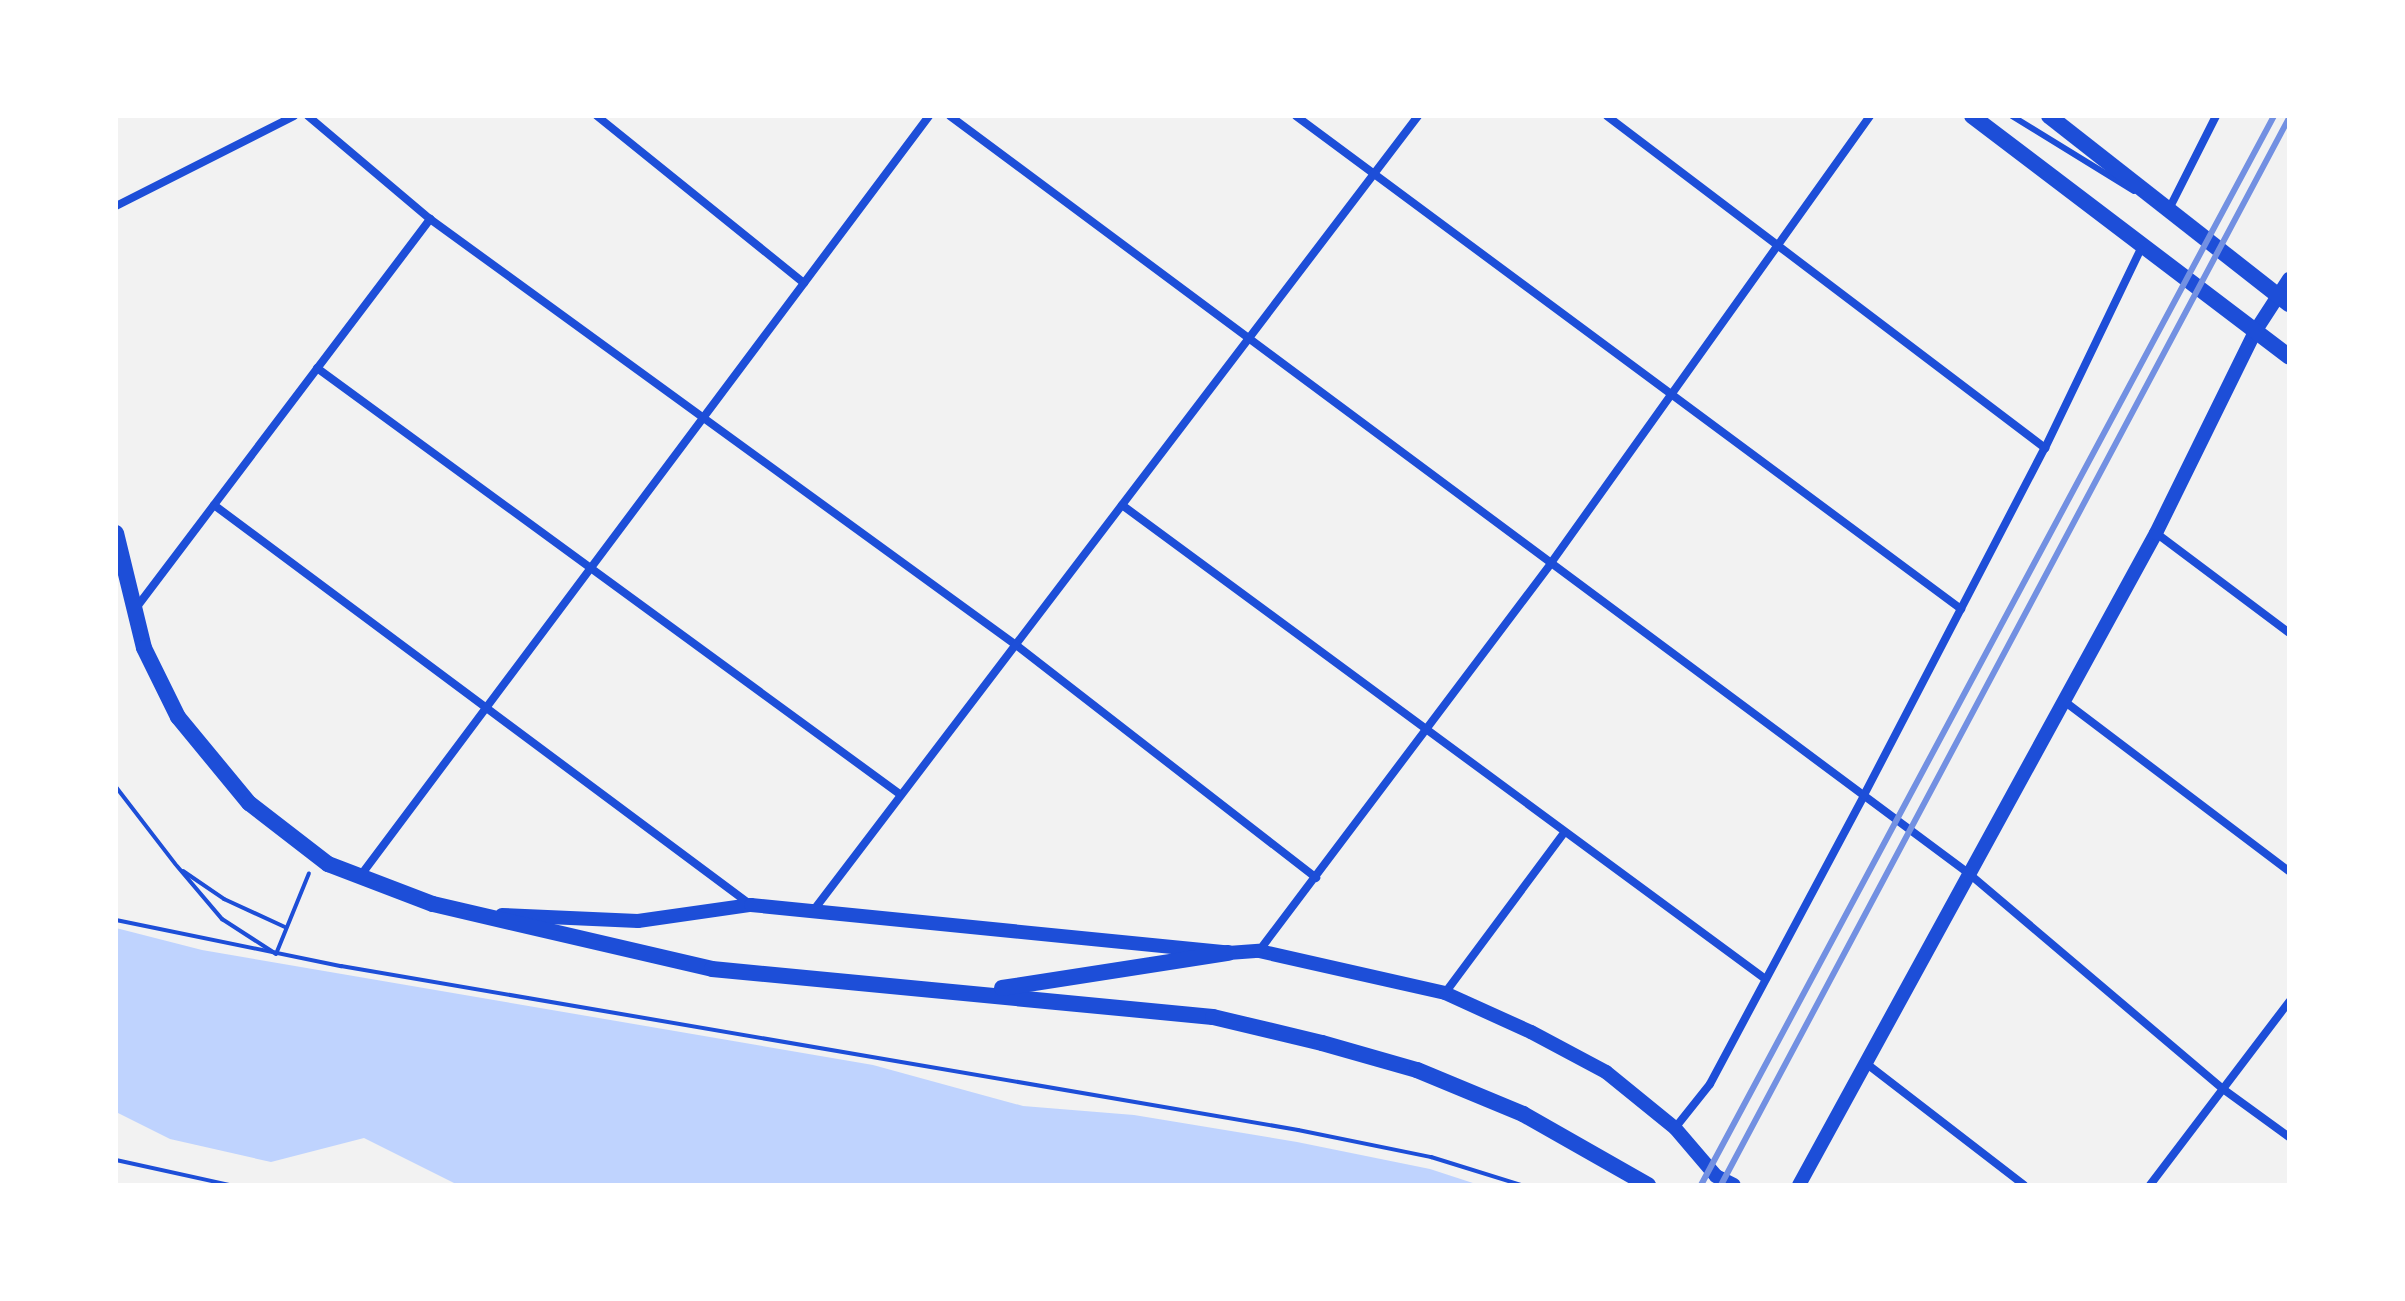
<!DOCTYPE html>
<html>
<head>
<meta charset="utf-8">
<style>
	body { margin:0 }
	#map { position:relative; width:2405px; height:1301px; overflow:hidden; background:#f2f2f2; font-family:Cabin,sans-serif }
	div>[style] { position:absolute }
	.water>* { inset:0; background:#bfd3fe }
	.path>* { height:4px; margin:-2px; padding:0 2px; transform-origin:2px; border-radius:2px; background:#1d4ed8 }
	.service>* { height:6px; margin:-3px; padding:0 3px; transform-origin:3px; border-radius:3px; background:#1d4ed8 }
	.minor>* { height:8px; margin:-4px; padding:0 4px; transform-origin:4px; border-radius:4px; background:#1d4ed8 }
	.tertiary>* { height:14px; margin:-7px; padding:0 7px; transform-origin:7px; border-radius:7px; background:#1d4ed8 }
	.secondary>* { height:16px; margin:-8px; padding:0 8px; transform-origin:8px; border-radius:8px; background:#1d4ed8 }
	.rail>* { height:6px; margin:-3px; padding:0 3px; transform-origin:3px; border-radius:3px; background:#7290e2 }
	span { translate:-50% -50%; white-space:nowrap; text-align:center; line-height:1.15; -webkit-text-stroke:8px #fff; paint-order:stroke }
	.frame { position:absolute; inset:0; border:118px solid #fff; pointer-events:none }
</style>
</head>
<body>
<div id="map">
	<div class="water">
		<div style="clip-path:polygon(116px 928px,202px 950px,873px 1065px,1023px 1106px,1134px 1115px,1297px 1142px,1430px 1169px,1479px 1185px,458px 1185px,364px 1138px,271px 1162px,170px 1139px,116px 1112px)"></div>
	</div>
	<div class="path">
		<div style="left:116px;top:787px;width:98px;rotate:52.4deg"></div>
		<div style="left:177px;top:866px;width:70px;rotate:49.7deg"></div>
		<div style="left:222px;top:919px;width:64px;rotate:32.9deg"></div>
		<div style="left:276px;top:954px;width:87px;rotate:-67.8deg"></div>
		<div style="left:183px;top:871px;width:50px;rotate:34.3deg"></div>
		<div style="left:224px;top:899px;width:67px;rotate:24.7deg"></div>
		<div style="left:116px;top:920px;width:230px;rotate:11.6deg"></div>
		<div style="left:341px;top:966px;width:971px;rotate:9.72deg"></div>
		<div style="left:1298px;top:1130px;width:136px;rotate:11.5deg"></div>
		<div style="left:1431px;top:1157px;width:94px;rotate:17.3deg"></div>
		<div style="left:116px;top:1160px;width:117px;rotate:12.4deg"></div>
	</div>
	<div class="service">
		<div style="left:2012px;top:116px;width:143px;rotate:31.6deg"></div>
	</div>
	<div class="minor">
		<div style="left:308px;top:116px;width:160px;rotate:40.2deg"></div>
		<div style="left:430px;top:219px;width:724px;rotate:36.02deg"></div>
		<div style="left:1016px;top:645px;width:380px;rotate:37.8deg"></div>
		<div style="left:597px;top:116px;width:266px;rotate:38.9deg"></div>
		<div style="left:950px;top:116px;width:1267px;rotate:36.63deg"></div>
		<div style="left:1967px;top:872px;width:336px;rotate:40.3deg"></div>
		<div style="left:2223px;top:1089px;width:82px;rotate:36deg"></div>
		<div style="left:1296px;top:116px;width:828px;rotate:36.55deg"></div>
		<div style="left:1607px;top:116px;width:550px;rotate:37.16deg"></div>
		<div style="left:116px;top:206px;width:199px;rotate:-26.8deg"></div>
		<div style="left:2168px;top:211px;width:106px;rotate:-63.2deg"></div>
		<div style="left:317px;top:368px;width:723px;rotate:36.17deg"></div>
		<div style="left:214px;top:505px;width:670px;rotate:36.68deg"></div>
		<div style="left:1122px;top:505px;width:797px;rotate:36.38deg"></div>
		<div style="left:2156px;top:533px;width:166px;rotate:36.9deg"></div>
		<div style="left:136px;top:608px;width:488px;rotate:-52.9deg"></div>
		<div style="left:2064px;top:701px;width:282px;rotate:37.1deg"></div>
		<div style="left:361px;top:875px;width:948px;rotate:-53.19deg"></div>
		<div style="left:813px;top:911px;width:999px;rotate:-52.73deg"></div>
		<div style="left:1259px;top:951px;width:486px;rotate:-53deg"></div>
		<div style="left:1551px;top:563px;width:549px;rotate:-54.49deg"></div>
		<div style="left:1445px;top:993px;width:198px;rotate:-53.4deg"></div>
		<div style="left:1867px;top:1064px;width:198px;rotate:37.6deg"></div>
		<div style="left:1675px;top:1128px;width:56px;rotate:-51.5deg"></div>
		<div style="left:1710px;top:1084px;width:327px;rotate:-61.9deg"></div>
		<div style="left:1864px;top:795px;width:391px;rotate:-62.5deg"></div>
		<div style="left:2045px;top:448px;width:224px;rotate:-64.3deg"></div>
		<div style="left:2150px;top:1185px;width:230px;rotate:-52.8deg"></div>
	</div>
	<div class="tertiary">
		<div style="left:502px;top:915px;width:136px;rotate:2.5deg"></div>
		<div style="left:638px;top:921px;width:114px;rotate:-8.1deg"></div>
		<div style="left:751px;top:905px;width:479px;rotate:5.7deg"></div>
		<div style="left:1228px;top:953px;width:31px;rotate:-4deg"></div>
		<div style="left:1259px;top:951px;width:191px;rotate:12.7deg"></div>
		<div style="left:1445px;top:993px;width:94px;rotate:24.4deg"></div>
		<div style="left:1531px;top:1032px;width:85px;rotate:28.1deg"></div>
		<div style="left:1606px;top:1072px;width:89px;rotate:39.1deg"></div>
		<div style="left:1675px;top:1128px;width:63px;rotate:49.5deg"></div>
		<div style="left:1716px;top:1176px;width:20px;rotate:27deg"></div>
		<div style="left:1799px;top:1185px;width:743px;rotate:-61.3deg"></div>
		<div style="left:2156px;top:533px;width:226px;rotate:-63.8deg"></div>
		<div style="left:2256px;top:330px;width:61px;rotate:-57.1deg"></div>
	</div>
	<div class="secondary">
		<div style="left:1972px;top:116px;width:398px;rotate:37.2deg"></div>
		<div style="left:2049px;top:116px;width:305px;rotate:38.1deg"></div>
		<div style="left:116px;top:533px;width:118px;rotate:76.3deg"></div>
		<div style="left:144px;top:648px;width:77px;rotate:63.8deg"></div>
		<div style="left:178px;top:717px;width:112px;rotate:50.5deg"></div>
		<div style="left:249px;top:803px;width:100px;rotate:37.7deg"></div>
		<div style="left:328px;top:864px;width:112px;rotate:20.9deg"></div>
		<div style="left:433px;top:904px;width:286px;rotate:13.1deg"></div>
		<div style="left:712px;top:969px;width:503px;rotate:5.47deg"></div>
		<div style="left:1213px;top:1017px;width:112px;rotate:13.4deg"></div>
		<div style="left:1322px;top:1043px;width:99px;rotate:15.9deg"></div>
		<div style="left:1417px;top:1070px;width:115px;rotate:22.5deg"></div>
		<div style="left:1523px;top:1114px;width:144px;rotate:29.6deg"></div>
		<div style="left:1002px;top:988px;width:229px;rotate:-8.8deg"></div>
	</div>
	<div class="rail">
		<div style="left:1701px;top:1185px;width:1213px;rotate:-61.81deg"></div>
		<div style="left:1721px;top:1185px;width:1209px;rotate:-61.97deg"></div>
	</div>
	<div class="frame"></div>
</div>
</body>
</html>
